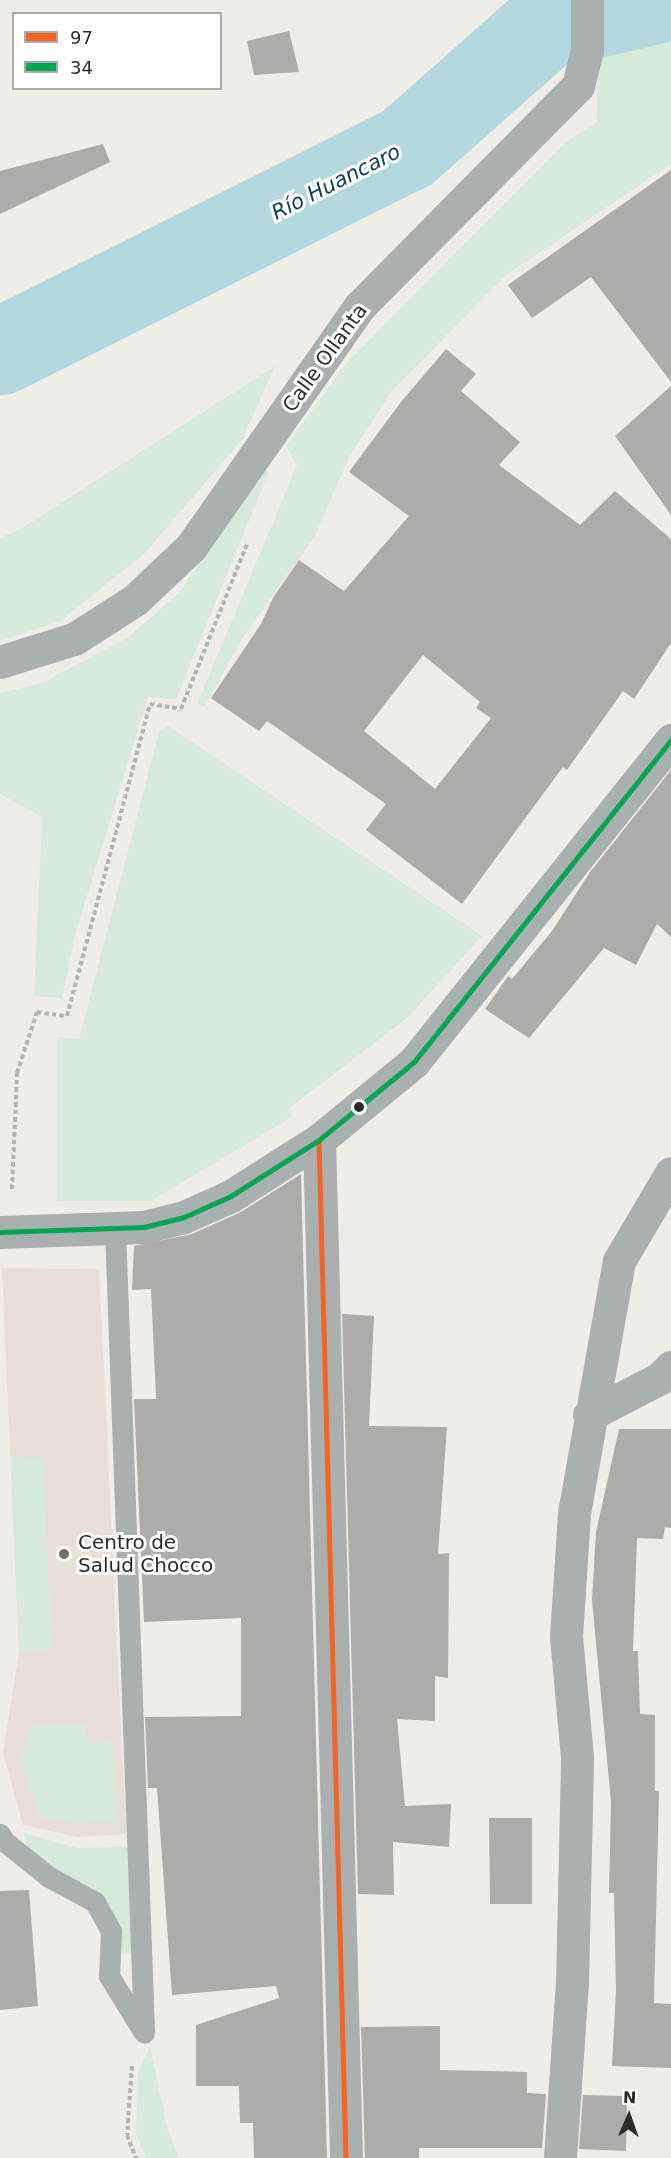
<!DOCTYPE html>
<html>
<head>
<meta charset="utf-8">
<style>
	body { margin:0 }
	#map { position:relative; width:671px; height:2158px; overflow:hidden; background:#f0ece8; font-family:"DejaVu Sans",sans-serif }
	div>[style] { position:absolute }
	.built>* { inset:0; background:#e7ded5 }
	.green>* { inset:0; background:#d6eada }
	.river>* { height:87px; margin:-43.5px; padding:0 43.5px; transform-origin:43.5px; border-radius:43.5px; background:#b4d8e1 }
	.building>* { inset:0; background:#aeaba9 }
	.path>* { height:4px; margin-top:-2px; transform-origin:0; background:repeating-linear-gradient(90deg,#b2b3b2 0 4.5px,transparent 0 7.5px) }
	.service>* { height:21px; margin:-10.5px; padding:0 10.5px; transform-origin:10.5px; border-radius:10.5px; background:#aaafb0 }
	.minor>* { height:33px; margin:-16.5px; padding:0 16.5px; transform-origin:16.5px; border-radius:16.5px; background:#aaafb0 }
	.bus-1>* { height:4.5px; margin:-2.25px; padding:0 2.25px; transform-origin:2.25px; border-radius:2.25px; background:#f26522 }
	.bus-2>* { height:4.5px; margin:-2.25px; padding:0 2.25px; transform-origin:2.25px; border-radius:2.25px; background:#00a651 }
	.dots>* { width:16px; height:16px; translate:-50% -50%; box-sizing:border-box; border:3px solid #fff; border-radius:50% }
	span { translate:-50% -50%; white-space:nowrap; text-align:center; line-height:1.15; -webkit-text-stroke:6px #fff; paint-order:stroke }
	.street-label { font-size:20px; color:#2d2a27 }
	.poi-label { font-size:20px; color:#2d2a27 }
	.left { translate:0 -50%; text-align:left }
	.water-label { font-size:21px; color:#12424c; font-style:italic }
	.legend { position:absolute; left:12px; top:12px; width:210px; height:78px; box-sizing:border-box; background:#fff; border:2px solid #abaaa9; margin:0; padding:8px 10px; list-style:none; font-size:18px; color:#2d2a27 }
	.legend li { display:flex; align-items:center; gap:12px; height:30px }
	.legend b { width:30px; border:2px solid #abaaa9 }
	.north { position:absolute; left:599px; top:2086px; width:60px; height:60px; -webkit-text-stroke:4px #fff; paint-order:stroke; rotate:2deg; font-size:16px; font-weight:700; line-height:24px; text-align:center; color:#2d2a27 }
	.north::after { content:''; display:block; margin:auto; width:21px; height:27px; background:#2d2a27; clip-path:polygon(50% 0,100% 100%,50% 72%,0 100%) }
</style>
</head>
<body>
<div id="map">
	<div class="built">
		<div style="clip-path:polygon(2px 1268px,99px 1269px,126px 1834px,78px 1837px,23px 1825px,3px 1753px,19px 1652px)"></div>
	</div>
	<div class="green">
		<div style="clip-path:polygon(671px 24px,671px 164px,506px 275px,391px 392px,350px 455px,315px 536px,243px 637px,205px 706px,197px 704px,297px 465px,286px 446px,348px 361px,567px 141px,597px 122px,598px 37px)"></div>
		<div style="clip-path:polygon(275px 366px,242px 440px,145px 553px,60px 621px,0 641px,0 538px,22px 528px)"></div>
		<div style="clip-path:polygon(262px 465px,268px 474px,176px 699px,148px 697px,75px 935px,62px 998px,34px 996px,42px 817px,0 794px,0 693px,42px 683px,127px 638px,180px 592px)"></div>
		<div style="clip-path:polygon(168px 726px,482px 936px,406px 1019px,288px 1109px,292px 1117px,151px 1201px,57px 1201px,57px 1037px,79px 1039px,159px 732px)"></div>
		<div style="clip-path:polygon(11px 1457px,43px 1458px,52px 1649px,19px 1652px)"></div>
		<div style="clip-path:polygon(86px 1725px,87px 1743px,112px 1742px,116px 1821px,78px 1823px,39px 1817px,20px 1756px,32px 1726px)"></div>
		<div style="clip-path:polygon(24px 1833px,77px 1848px,132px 1847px,137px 1955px,114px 1952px,114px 1932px,29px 1857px)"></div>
		<div style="clip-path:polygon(150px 2047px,168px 2131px,179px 2158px,146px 2158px,136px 2134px,138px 2072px)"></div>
	</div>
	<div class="river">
		<div style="left:0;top:351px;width:454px;rotate:-26.6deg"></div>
		<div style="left:406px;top:148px;width:184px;rotate:-41.5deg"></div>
		<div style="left:544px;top:26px;width:115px;rotate:-13.1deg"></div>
	</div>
	<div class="building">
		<div style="clip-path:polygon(289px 31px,299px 72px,254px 75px,247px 41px)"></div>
		<div style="clip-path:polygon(103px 144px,110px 162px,0 214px,0 171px)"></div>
		<div style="clip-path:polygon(671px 170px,671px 382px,591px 277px,532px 318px,508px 285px)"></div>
		<div style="clip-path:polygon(evenodd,446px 349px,476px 374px,461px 391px,520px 442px,499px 465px,580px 525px,615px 491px,671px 539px,671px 643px,634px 699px,623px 691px,567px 770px,563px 767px,462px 904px,366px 830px,386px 804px,267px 721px,259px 731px,211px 698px,261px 624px,273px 598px,299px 560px,344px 591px,409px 516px,349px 472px,401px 402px,446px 349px,423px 655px,480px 702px,476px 708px,491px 718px,435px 789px,364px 731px,423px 655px)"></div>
		<div style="clip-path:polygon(671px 386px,671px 515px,615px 436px)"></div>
		<div style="clip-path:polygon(671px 770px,671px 937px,657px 924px,636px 965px,604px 948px,529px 1038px,485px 1009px,508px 976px,512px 979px,552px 931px,590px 872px)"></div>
		<div style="clip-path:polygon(301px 1174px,327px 2158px,254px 2158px,253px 2123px,240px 2123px,239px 2086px,196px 2086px,196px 2025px,279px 1998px,276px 1986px,172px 1995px,157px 1788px,148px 1788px,145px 1717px,241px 1716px,241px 1618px,144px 1622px,134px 1399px,156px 1399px,151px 1289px,132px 1290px,134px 1246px,192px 1234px,241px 1212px)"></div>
		<div style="clip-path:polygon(342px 1314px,374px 1316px,369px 1426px,447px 1427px,438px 1554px,449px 1553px,448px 1678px,435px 1676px,435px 1721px,397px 1719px,405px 1806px,451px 1804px,449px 1847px,393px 1842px,394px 1895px,358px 1894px)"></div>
		<div style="clip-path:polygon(619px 1429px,671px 1429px,671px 1528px,665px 1527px,663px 1539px,637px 1538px,633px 1651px,638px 1651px,640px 1714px,655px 1715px,655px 1791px,659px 1791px,654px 2003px,671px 2004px,671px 2068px,612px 2066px,616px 1990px,614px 1893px,609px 1893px,611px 1802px,592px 1600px,596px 1532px)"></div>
		<div style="clip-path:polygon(489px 1818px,532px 1818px,532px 1904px,490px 1904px)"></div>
		<div style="clip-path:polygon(29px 1890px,38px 2006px,0 2010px,0 1891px)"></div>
		<div style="clip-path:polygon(440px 2026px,440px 2070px,527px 2072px,527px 2093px,546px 2094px,542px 2148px,419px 2148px,419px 2158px,365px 2158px,361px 2027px)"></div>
		<div style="clip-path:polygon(583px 2095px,627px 2096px,626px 2151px,579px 2149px)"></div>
	</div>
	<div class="path">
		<div style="left:12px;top:1189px;width:116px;rotate:-87.5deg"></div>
		<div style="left:17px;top:1073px;width:64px;rotate:-71.8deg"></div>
		<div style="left:37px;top:1012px;width:30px;rotate:8deg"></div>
		<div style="left:67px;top:1016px;width:323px;rotate:-75.1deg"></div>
		<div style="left:150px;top:704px;width:31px;rotate:9deg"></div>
		<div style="left:181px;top:709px;width:178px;rotate:-68.2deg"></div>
		<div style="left:132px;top:2066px;width:69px;rotate:94.1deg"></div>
		<div style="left:127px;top:2135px;width:25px;rotate:69deg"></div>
	</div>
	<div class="service">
		<div style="left:115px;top:1228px;width:805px;rotate:87.93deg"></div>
		<div style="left:0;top:1834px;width:8px;rotate:60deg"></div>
		<div style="left:4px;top:1841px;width:58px;rotate:38.7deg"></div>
		<div style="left:49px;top:1877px;width:52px;rotate:28.5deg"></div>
		<div style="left:95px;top:1902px;width:33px;rotate:61deg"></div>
		<div style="left:111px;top:1931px;width:45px;rotate:92.5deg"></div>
		<div style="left:109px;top:1976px;width:65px;rotate:58.3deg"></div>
	</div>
	<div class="minor">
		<div style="left:0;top:662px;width:77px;rotate:-17.3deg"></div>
		<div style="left:74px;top:639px;width:72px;rotate:-32.6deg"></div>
		<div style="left:135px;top:600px;width:77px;rotate:-43.4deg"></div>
		<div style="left:191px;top:547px;width:294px;rotate:-55deg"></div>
		<div style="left:360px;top:306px;width:310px;rotate:-45.3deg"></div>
		<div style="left:578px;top:86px;width:37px;rotate:-76deg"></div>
		<div style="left:587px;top:50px;width:50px;rotate:-90deg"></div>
		<div style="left:319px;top:1140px;width:1018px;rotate:88.48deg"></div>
		<div style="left:0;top:1232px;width:144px;rotate:-2deg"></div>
		<div style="left:144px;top:1227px;width:41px;rotate:-14deg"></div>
		<div style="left:184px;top:1217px;width:51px;rotate:-24.1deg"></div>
		<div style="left:231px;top:1196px;width:104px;rotate:-32.5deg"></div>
		<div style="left:319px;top:1140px;width:123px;rotate:-39.4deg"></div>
		<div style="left:414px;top:1062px;width:412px;rotate:-51.4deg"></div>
		<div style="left:589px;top:1415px;width:80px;rotate:-27.5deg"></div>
		<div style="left:660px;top:1378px;width:16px;rotate:-45deg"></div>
		<div style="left:560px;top:2158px;width:175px;rotate:-86.1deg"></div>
		<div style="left:572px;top:1983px;width:226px;rotate:-88.7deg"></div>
		<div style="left:577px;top:1757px;width:121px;rotate:-95.2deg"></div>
		<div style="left:566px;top:1637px;width:124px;rotate:-86.3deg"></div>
		<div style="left:574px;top:1513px;width:256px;rotate:-79.9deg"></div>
		<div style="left:619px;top:1261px;width:102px;rotate:-59.4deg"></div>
	</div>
	<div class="bus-1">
		<div style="left:319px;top:1140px;width:1018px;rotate:88.48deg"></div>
	</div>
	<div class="bus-2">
		<div style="left:0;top:1232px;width:144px;rotate:-2deg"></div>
		<div style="left:144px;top:1227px;width:41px;rotate:-14deg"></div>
		<div style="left:184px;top:1217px;width:51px;rotate:-24.1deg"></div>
		<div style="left:231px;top:1196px;width:104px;rotate:-32.5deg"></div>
		<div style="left:319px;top:1140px;width:123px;rotate:-39.4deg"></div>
		<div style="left:414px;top:1062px;width:412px;rotate:-51.4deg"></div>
	</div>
	<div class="dots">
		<div style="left:359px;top:1107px;background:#2d2a27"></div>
		<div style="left:64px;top:1554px;background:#716e6b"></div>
	</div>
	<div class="street-label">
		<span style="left:325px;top:358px;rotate:-54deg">Calle Ollanta</span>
	</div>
	<div class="poi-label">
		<span class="left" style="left:78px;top:1554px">Centro de<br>Salud Chocco</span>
	</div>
	<div class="water-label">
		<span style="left:336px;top:182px;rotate:-27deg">Río Huancaro</span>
	</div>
	<ul class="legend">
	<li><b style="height:8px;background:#f26522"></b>97</li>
	<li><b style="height:8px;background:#00a651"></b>34</li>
	</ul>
	<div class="north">N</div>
</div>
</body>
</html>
